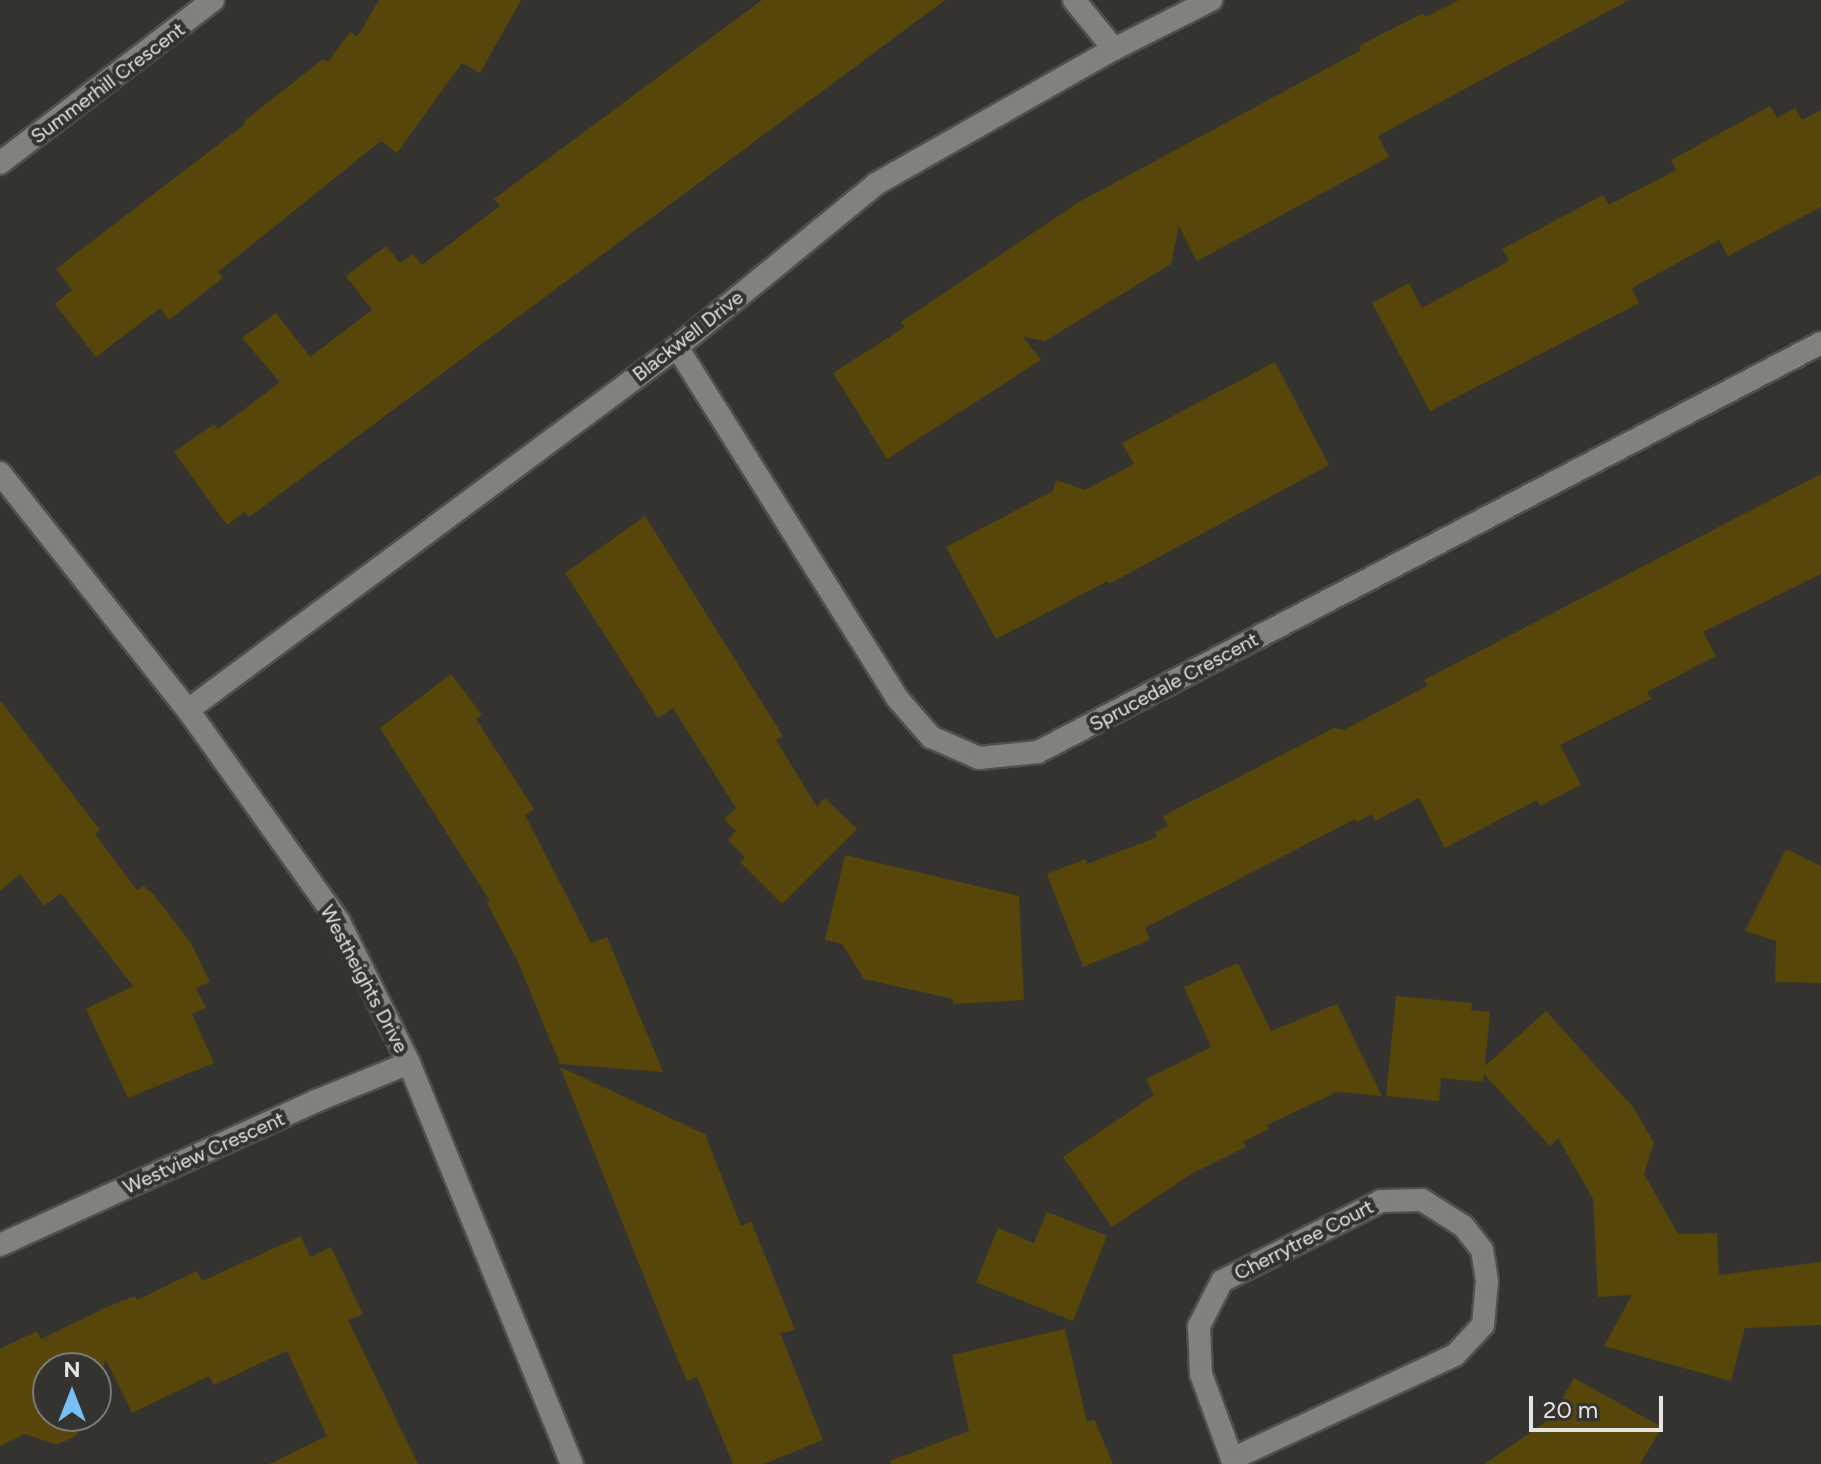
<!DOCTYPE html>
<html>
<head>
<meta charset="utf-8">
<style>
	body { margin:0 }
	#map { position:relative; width:1821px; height:1464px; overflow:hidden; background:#343330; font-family:Figtree,sans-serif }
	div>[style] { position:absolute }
	.building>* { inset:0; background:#56460a }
	.roads { filter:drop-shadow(2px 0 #504f4d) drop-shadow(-2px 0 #504f4d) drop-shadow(0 2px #504f4d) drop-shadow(0 -2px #504f4d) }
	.minor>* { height:22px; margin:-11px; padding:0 11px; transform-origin:11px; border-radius:11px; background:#82817c }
	.tertiary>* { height:22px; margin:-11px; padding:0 11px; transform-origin:11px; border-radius:11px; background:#82817c }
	span { translate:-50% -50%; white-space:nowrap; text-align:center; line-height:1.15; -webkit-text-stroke:8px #343330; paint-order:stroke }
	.street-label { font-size:20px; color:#e5e4e2 }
	.north { position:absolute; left:32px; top:1352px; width:80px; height:80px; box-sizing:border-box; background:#343330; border:2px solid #7b7a77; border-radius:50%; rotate:0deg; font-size:22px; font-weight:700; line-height:32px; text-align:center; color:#e5e4e2 }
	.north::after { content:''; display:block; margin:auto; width:28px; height:36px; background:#77bff7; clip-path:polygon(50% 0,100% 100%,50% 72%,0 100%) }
	.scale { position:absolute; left:1529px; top:1396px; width:134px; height:36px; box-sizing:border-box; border:4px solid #e5e4e2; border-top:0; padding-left:10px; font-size:24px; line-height:28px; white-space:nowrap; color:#e5e4e2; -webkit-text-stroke:6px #343330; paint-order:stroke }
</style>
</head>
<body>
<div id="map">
	<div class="building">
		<div style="clip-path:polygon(379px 0,521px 0,480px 73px,462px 63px,397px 153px,381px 141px,218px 272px,223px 278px,169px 320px,160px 308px,96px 357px,55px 304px,72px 290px,56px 269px,245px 124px,243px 122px,323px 59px,328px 62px,350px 32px,357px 37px)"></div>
		<div style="clip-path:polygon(762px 0,945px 0,249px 517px,245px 512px,227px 525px,174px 452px,214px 424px,218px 429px,280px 382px,242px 338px,276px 313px,310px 357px,372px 310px,346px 276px,386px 246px,400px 263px,413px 254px,422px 265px,500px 206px,494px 199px)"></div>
		<div style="clip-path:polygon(1459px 0,1629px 0,1378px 136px,1389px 157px,1197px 261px,1179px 226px,1171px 264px,1045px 341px,1023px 337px,1041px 360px,887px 459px,833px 373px,905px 327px,901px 322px,1079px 202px,1361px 50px,1359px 46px,1423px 13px,1425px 17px)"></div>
		<div style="clip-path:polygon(1770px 106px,1777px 118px,1795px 108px,1802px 120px,1821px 110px,1821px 207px,1728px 256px,1719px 240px,1632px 288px,1639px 303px,1430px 411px,1372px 303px,1409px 283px,1422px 308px,1509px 261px,1502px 249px,1603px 195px,1609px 205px,1676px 170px,1671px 160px)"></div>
		<div style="clip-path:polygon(1275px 362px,1329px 465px,1109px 584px,1108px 581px,996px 639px,946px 547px,1053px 491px,1056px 480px,1085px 490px,1134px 464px,1122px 443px)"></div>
		<div style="clip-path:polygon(1821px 474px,1821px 574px,1703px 632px,1716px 656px,1647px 692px,1651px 699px,1560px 745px,1581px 785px,1540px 806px,1537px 800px,1445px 848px,1419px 798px,1375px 821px,1372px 814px,1357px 822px,1355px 819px,1145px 928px,1150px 940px,1083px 967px,1047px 874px,1085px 859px,1087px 864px,1157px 837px,1155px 832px,1168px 826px,1163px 816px,1334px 728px,1344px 730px,1427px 686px,1424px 680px)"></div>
		<div style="clip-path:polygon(645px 516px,783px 736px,776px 740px,817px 807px,825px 798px,857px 829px,782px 904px,740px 862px,745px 857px,728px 840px,736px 831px,724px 819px,736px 808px,673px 708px,658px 718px,565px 573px)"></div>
		<div style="clip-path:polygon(451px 674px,482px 715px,476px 719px,534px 809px,525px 815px,591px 943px,607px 937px,663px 1072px,560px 1064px,518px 962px,487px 903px,490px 901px,380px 728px)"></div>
		<div style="clip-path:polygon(0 700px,100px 830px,95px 834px,137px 890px,144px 886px,153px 894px,191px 943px,210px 982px,196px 988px,206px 1008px,192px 1014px,214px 1063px,128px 1098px,86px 1009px,133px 986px,61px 893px,44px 906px,20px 874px,0 891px)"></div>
		<div style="clip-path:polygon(1786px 849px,1821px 866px,1821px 983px,1775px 982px,1776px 941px,1745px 931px)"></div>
		<div style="clip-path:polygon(845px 855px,1019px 896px,1024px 1000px,953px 1004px,953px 999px,864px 979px,842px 944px,825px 940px)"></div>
		<div style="clip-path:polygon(1238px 963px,1271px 1031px,1337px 1004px,1382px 1096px,1337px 1092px,1267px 1125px,1269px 1129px,1243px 1142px,1246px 1147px,1191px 1174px,1112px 1227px,1063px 1157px,1154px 1095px,1146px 1079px,1211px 1047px,1184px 987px)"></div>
		<div style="clip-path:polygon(1396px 996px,1472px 1003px,1471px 1010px,1490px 1012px,1485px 1066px,1546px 1011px,1633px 1107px,1654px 1143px,1644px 1174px,1678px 1234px,1717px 1233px,1719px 1275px,1821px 1262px,1821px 1325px,1745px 1328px,1731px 1381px,1604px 1346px,1632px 1295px,1598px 1297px,1593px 1199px,1558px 1138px,1550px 1146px,1484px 1074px,1483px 1082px,1441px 1078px,1439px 1101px,1386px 1096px)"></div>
		<div style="clip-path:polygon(560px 1067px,705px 1134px,741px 1226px,751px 1221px,795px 1330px,780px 1333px,823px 1440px,764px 1464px,733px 1464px,697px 1377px,687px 1381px,667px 1334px)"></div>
		<div style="clip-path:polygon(1047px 1212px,1107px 1236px,1073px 1321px,976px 1282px,998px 1228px,1034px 1243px)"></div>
		<div style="clip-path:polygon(301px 1236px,310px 1257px,331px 1247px,363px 1314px,348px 1320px,418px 1464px,269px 1464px,327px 1436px,287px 1351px,214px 1385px,209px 1376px,132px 1413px,106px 1360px,96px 1386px,96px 1368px,48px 1368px,48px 1416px,84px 1416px,76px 1436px,57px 1445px,25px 1434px,0 1446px,0 1349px,37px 1331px,41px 1339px,107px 1307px,135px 1296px,137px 1300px,197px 1271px,202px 1281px)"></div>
		<div style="clip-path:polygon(1065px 1329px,1087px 1422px,1094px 1419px,1113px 1464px,891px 1464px,890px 1461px,969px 1431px,952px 1355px)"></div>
		<div style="clip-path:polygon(1574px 1378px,1662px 1427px,1640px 1464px,1485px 1464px,1552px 1417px)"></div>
	</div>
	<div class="roads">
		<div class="minor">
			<div style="left:1074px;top:0;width:63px;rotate:50.8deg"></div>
			<div style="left:0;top:163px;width:268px;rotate:-37.4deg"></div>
			<div style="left:677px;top:347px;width:414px;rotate:57.9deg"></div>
			<div style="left:897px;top:698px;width:52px;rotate:48.9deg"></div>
			<div style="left:931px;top:737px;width:52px;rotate:23.6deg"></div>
			<div style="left:979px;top:758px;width:59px;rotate:-5.8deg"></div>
			<div style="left:1038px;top:752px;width:883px;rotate:-27.58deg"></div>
			<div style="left:188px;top:710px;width:609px;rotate:-36.59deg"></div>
			<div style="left:677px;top:347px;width:257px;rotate:-39.3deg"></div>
			<div style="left:876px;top:184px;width:274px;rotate:-29.6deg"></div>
			<div style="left:1114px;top:49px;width:109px;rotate:-26.8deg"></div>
			<div style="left:0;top:1245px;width:347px;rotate:-24.5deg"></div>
			<div style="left:316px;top:1101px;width:100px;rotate:-22.2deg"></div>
			<div style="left:1232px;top:1459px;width:246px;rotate:-25deg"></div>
			<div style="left:1455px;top:1355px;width:41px;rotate:-47deg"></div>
			<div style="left:1483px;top:1325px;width:44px;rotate:-84.8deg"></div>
			<div style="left:1487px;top:1281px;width:31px;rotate:-99deg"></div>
			<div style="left:1482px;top:1250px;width:31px;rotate:-128deg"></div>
			<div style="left:1463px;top:1226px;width:49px;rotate:-147.6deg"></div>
			<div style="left:1422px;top:1200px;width:41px;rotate:178.6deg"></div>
			<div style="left:1381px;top:1201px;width:178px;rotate:153.3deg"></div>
			<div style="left:1222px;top:1281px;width:51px;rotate:117.1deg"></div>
			<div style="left:1199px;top:1326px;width:48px;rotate:87.6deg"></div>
			<div style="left:1201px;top:1374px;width:90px;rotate:70deg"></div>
			<div style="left:1232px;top:1459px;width:5px;rotate:68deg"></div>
		</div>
		<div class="tertiary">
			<div style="left:0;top:473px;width:303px;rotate:51.6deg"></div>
			<div style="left:188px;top:710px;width:260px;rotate:54.5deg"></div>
			<div style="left:339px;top:922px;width:157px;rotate:63.6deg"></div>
			<div style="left:409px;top:1063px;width:433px;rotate:67.9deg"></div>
		</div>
	</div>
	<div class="street-label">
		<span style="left:108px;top:83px;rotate:-37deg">Summerhill Crescent</span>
		<span style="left:688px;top:336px;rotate:-38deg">Blackwell Drive</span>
		<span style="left:1174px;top:682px;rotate:-28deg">Sprucedale Crescent</span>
		<span style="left:364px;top:979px;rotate:62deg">Westheights Drive</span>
		<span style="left:204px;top:1153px;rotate:-24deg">Westview Crescent</span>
		<span style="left:1304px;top:1240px;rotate:-27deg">Cherrytree Court</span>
	</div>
	<div class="north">N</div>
	<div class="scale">20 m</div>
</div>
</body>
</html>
